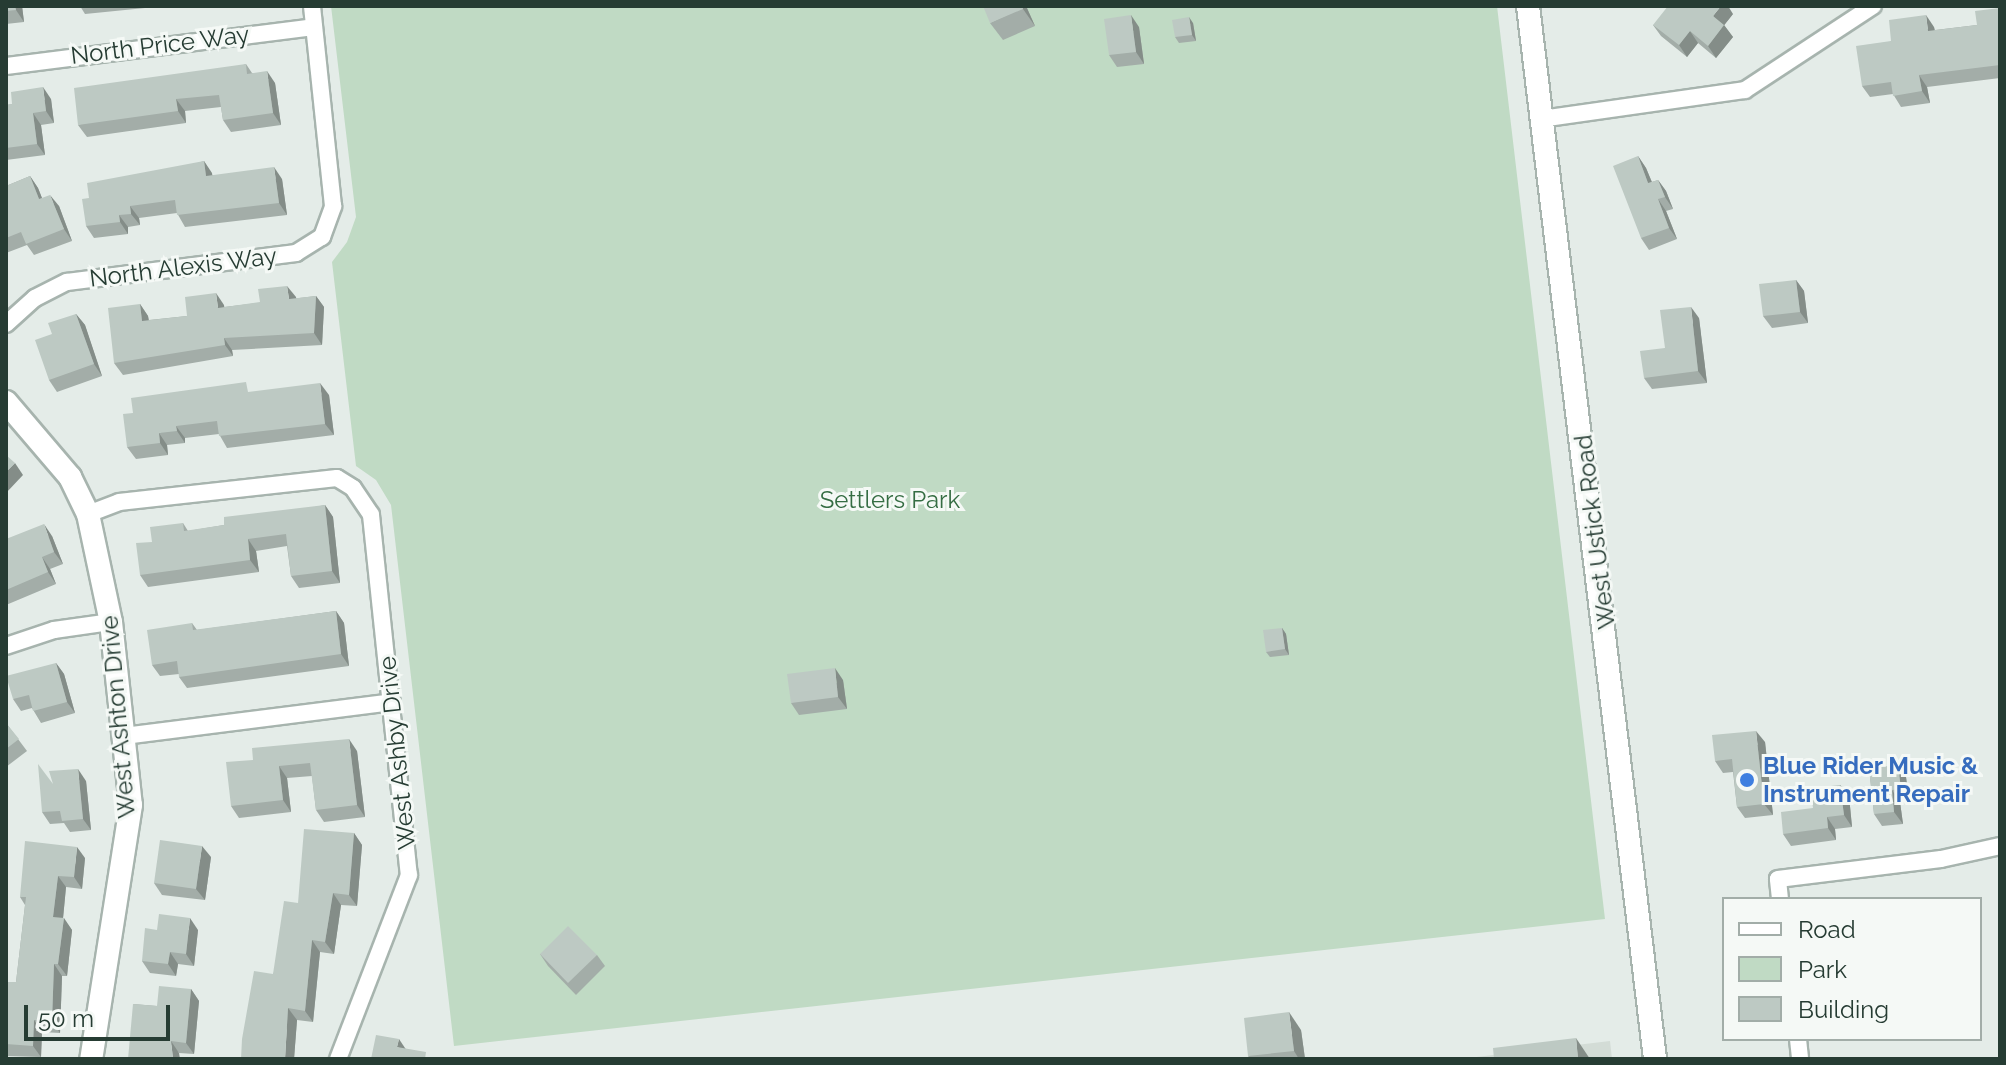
<!DOCTYPE html>
<html>
<head>
<meta charset="utf-8">
<style>
	body { margin:0 }
	#map { position:relative; width:2006px; height:1065px; overflow:hidden; background:#e4ece8; font-family:Raleway,sans-serif }
	div>[style] { position:absolute }
	.built>* { inset:0; background:#d3dcd6 }
	.green>* { inset:0; background:#c0dac4 }
	.roads { filter:drop-shadow(2px 0 #a7b4ae) drop-shadow(-2px 0 #a7b4ae) drop-shadow(0 2px #a7b4ae) drop-shadow(0 -2px #a7b4ae) }
	.street>* { height:16px; margin:-8px; padding:0 8px; transform-origin:8px; border-radius:8px; background:#fff }
	.secondary>* { height:22px; margin:-11px; padding:0 11px; transform-origin:11px; border-radius:11px; background:#fff }
	.wall>* { inset:0; background:#a3ada8 }
	.shaded-wall>* { inset:0; background:#848d88 }
	.building>* { inset:0; background:#bdc9c3 }
	.dots>* { width:22px; height:22px; translate:-50% -50%; box-sizing:border-box; border:4px solid #f5f9f6; border-radius:50% }
	span { translate:-50% -50%; white-space:nowrap; text-align:center; line-height:1.15; -webkit-text-stroke:6px #f5f9f6; paint-order:stroke }
	.street-label { font-size:24px; color:#263c33 }
	.park-label { font-size:24px; color:#356d43 }
	.shop-label { font-size:24px; color:#366cbe; font-weight:700 }
	.left { translate:0 -50%; text-align:left }
	.frame { position:absolute; inset:0; border:8px solid #263c33; pointer-events:none }
	.legend { position:absolute; left:1722px; top:897px; width:260px; height:144px; box-sizing:border-box; background:#f5f9f6; border:2px solid #a2ada8; margin:0; padding:10px 14px; list-style:none; font-size:24px; color:#263c33 }
	.legend li { display:flex; align-items:center; gap:16px; height:40px }
	.legend b { width:40px; border:2px solid #a2ada8 }
	.scale { position:absolute; left:24px; top:1005px; width:146px; height:36px; box-sizing:border-box; border:4px solid #263c33; border-top:0; padding-left:10px; font-size:24px; line-height:28px; white-space:nowrap; color:#263c33; -webkit-text-stroke:6px #f5f9f6; paint-order:stroke }
</style>
</head>
<body>
<div id="map">
	<div class="built">
		<div style="clip-path:polygon(1610px 1041px,1612px 1059px,1460px 1059px)"></div>
	</div>
	<div class="green">
		<div style="clip-path:polygon(331px 6px,1497px 6px,1605px 919px,454px 1046px,391px 505px,376px 480px,356px 466px,332px 262px,347px 242px,356px 217px)"></div>
	</div>
	<div class="roads">
		<div class="street">
			<div style="left:6px;top:66px;width:310px;rotate:-7.2deg"></div>
			<div style="left:1541px;top:119px;width:206px;rotate:-8.1deg"></div>
			<div style="left:1745px;top:90px;width:153px;rotate:-33.3deg"></div>
			<div style="left:6px;top:324px;width:39px;rotate:-42deg"></div>
			<div style="left:35px;top:298px;width:36px;rotate:-27deg"></div>
			<div style="left:67px;top:282px;width:231px;rotate:-7.2deg"></div>
			<div style="left:296px;top:253px;width:31px;rotate:-32deg"></div>
			<div style="left:322px;top:237px;width:33px;rotate:-70deg"></div>
			<div style="left:333px;top:206px;width:201px;rotate:-96deg"></div>
			<div style="left:88px;top:514px;width:33px;rotate:-21deg"></div>
			<div style="left:119px;top:502px;width:219px;rotate:-6.3deg"></div>
			<div style="left:337px;top:478px;width:19px;rotate:32deg"></div>
			<div style="left:353px;top:488px;width:32px;rotate:56deg"></div>
			<div style="left:371px;top:515px;width:362px;rotate:84deg"></div>
			<div style="left:409px;top:875px;width:197px;rotate:111.1deg"></div>
			<div style="left:6px;top:646px;width:51px;rotate:-18.4deg"></div>
			<div style="left:54px;top:630px;width:58px;rotate:-8deg"></div>
			<div style="left:124px;top:736px;width:270px;rotate:-7.2deg"></div>
			<div style="left:1780px;top:899px;width:20px;rotate:-96deg"></div>
			<div style="left:1778px;top:879px;width:164px;rotate:-7deg"></div>
			<div style="left:1941px;top:859px;width:60px;rotate:-12.4deg"></div>
			<div style="left:1798px;top:1039px;width:20px;rotate:84deg"></div>
		</div>
		<div class="secondary">
			<div style="left:1528px;top:6px;width:1061px;rotate:83.12deg"></div>
			<div style="left:6px;top:402px;width:99px;rotate:49.5deg"></div>
			<div style="left:70px;top:477px;width:41px;rotate:64.1deg"></div>
			<div style="left:88px;top:514px;width:110px;rotate:78deg"></div>
			<div style="left:111px;top:622px;width:184px;rotate:83.8deg"></div>
			<div style="left:131px;top:805px;width:257px;rotate:98.9deg"></div>
		</div>
	</div>
	<div class="wall">
		<div style="clip-path:polygon(6px 6px,22px 6px,24px 22px,6px 24px)"></div>
		<div style="clip-path:polygon(80px 6px,165px 6px,85px 14px)"></div>
		<div style="clip-path:polygon(1026px 6px,1035px 26px,1003px 40px,990px 23px)"></div>
		<div style="clip-path:polygon(2000px 8px,2000px 78px,1927px 87px,1930px 103px,1901px 107px,1893px 94px,1870px 97px,1862px 86px,1891px 41px,1934px 27px,1935px 30px,1977px 25px)"></div>
		<div style="clip-path:polygon(1733px 14px,1724px 25px,1733px 37px,1716px 58px,1698px 43px,1687px 57px,1661px 36px,1653px 25px)"></div>
		<div style="clip-path:polygon(1193px 23px,1196px 41px,1179px 43px,1175px 37px)"></div>
		<div style="clip-path:polygon(1139px 27px,1144px 64px,1117px 67px,1109px 55px)"></div>
		<div style="clip-path:polygon(246px 64px,252px 73px,275px 83px,281px 125px,231px 132px,223px 120px,221px 107px,185px 111px,186px 123px,87px 137px,78px 125px)"></div>
		<div style="clip-path:polygon(51px 99px,54px 123px,41px 125px,45px 155px,6px 160px,6px 105px)"></div>
		<div style="clip-path:polygon(1638px 156px,1646px 168px,1652px 182px,1658px 180px,1666px 191px,1673px 209px,1666px 211px,1677px 239px,1649px 250px,1641px 238px)"></div>
		<div style="clip-path:polygon(204px 161px,212px 175px,282px 179px,287px 215px,185px 227px,177px 213px,139px 218px,140px 225px,128px 227px,128px 234px,94px 238px,86px 226px,89px 198px)"></div>
		<div style="clip-path:polygon(30px 176px,38px 188px,42px 198px,59px 206px,72px 241px,34px 255px,27px 245px,6px 253px,6px 186px)"></div>
		<div style="clip-path:polygon(1796px 280px,1804px 291px,1808px 323px,1772px 328px,1763px 316px)"></div>
		<div style="clip-path:polygon(316px 296px,324px 307px,322px 345px,232px 350px,233px 356px,123px 375px,114px 363px,140px 304px,148px 316px,149px 320px,187px 316px,224px 305px,224px 307px)"></div>
		<div style="clip-path:polygon(76px 314px,85px 325px,102px 376px,57px 392px,49px 380px,52px 334px)"></div>
		<div style="clip-path:polygon(1699px 318px,1707px 383px,1652px 389px,1644px 378px,1665px 348px)"></div>
		<div style="clip-path:polygon(253px 392px,329px 395px,334px 435px,227px 448px,219px 434px,185px 438px,185px 443px,167px 445px,168px 455px,136px 459px,127px 447px)"></div>
		<div style="clip-path:polygon(325px 505px,333px 517px,340px 583px,299px 588px,291px 576px,287px 546px,256px 551px,259px 572px,148px 587px,140px 575px,152px 542px,183px 523px,188px 531px,224px 525px)"></div>
		<div style="clip-path:polygon(52px 536px,63px 564px,50px 569px,56px 584px,6px 605px,6px 539px)"></div>
		<div style="clip-path:polygon(336px 611px,344px 623px,349px 666px,187px 688px,179px 677px,179px 674px,160px 676px,152px 665px,192px 623px,197px 630px)"></div>
		<div style="clip-path:polygon(1282px 628px,1286px 634px,1289px 655px,1270px 657px,1266px 652px)"></div>
		<div style="clip-path:polygon(56px 663px,64px 674px,75px 713px,41px 723px,32px 708px,21px 711px,13px 699px)"></div>
		<div style="clip-path:polygon(843px 680px,847px 709px,799px 715px,791px 703px)"></div>
		<div style="clip-path:polygon(6px 723px,27px 751px,6px 767px)"></div>
		<div style="clip-path:polygon(1765px 742px,1773px 815px,1745px 818px,1737px 807px,1733px 772px,1723px 773px,1715px 761px)"></div>
		<div style="clip-path:polygon(357px 751px,365px 817px,324px 822px,316px 810px,312px 776px,287px 778px,291px 812px,239px 818px,231px 806px,253px 760px)"></div>
		<div style="clip-path:polygon(1869px 768px,1906px 777px,1909px 801px,1900px 802px,1903px 824px,1882px 826px,1874px 814px)"></div>
		<div style="clip-path:polygon(86px 781px,91px 830px,70px 832px,64px 823px,50px 824px,42px 812px,53px 784px)"></div>
		<div style="clip-path:polygon(1840px 785px,1849px 796px,1852px 827px,1835px 829px,1836px 840px,1791px 846px,1783px 834px)"></div>
		<div style="clip-path:polygon(354px 833px,362px 845px,357px 906px,341px 905px,334px 954px,320px 952px,313px 1022px,297px 1020px,294px 1059px,273px 974px)"></div>
		<div style="clip-path:polygon(211px 857px,205px 900px,162px 895px,154px 883px)"></div>
		<div style="clip-path:polygon(85px 858px,82px 889px,66px 887px,63px 918px,72px 930px,67px 976px,62px 976px,60px 1033px,42px 1032px,41px 1057px,6px 1056px,6px 982px,16px 982px,25px 905px,20px 897px)"></div>
		<div style="clip-path:polygon(157px 930px,198px 930px,194px 966px,178px 964px,176px 976px,150px 973px,142px 961px)"></div>
		<div style="clip-path:polygon(540px 954px,597px 955px,605px 966px,576px 995px,548px 966px)"></div>
		<div style="clip-path:polygon(191px 989px,199px 1001px,194px 1054px,179px 1053px,133px 1004px,157px 1006px)"></div>
		<div style="clip-path:polygon(1301px 1030px,1305px 1059px,1250px 1059px,1248px 1056px)"></div>
	</div>
	<div class="shaded-wall">
		<div style="clip-path:polygon(15px 6px,22px 6px,24px 22px,16px 10px)"></div>
		<div style="clip-path:polygon(1022px 6px,1026px 6px,1035px 26px,1023px 9px)"></div>
		<div style="clip-path:polygon(1721px 6px,1728px 6px,1733px 14px,1722px 28px,1713px 16px)"></div>
		<div style="clip-path:polygon(1131px 15px,1139px 27px,1144px 64px,1136px 52px)"></div>
		<div style="clip-path:polygon(1926px 15px,1934px 27px,1936px 43px,1928px 31px)"></div>
		<div style="clip-path:polygon(1189px 17px,1193px 23px,1196px 41px,1192px 35px)"></div>
		<div style="clip-path:polygon(1724px 25px,1733px 37px,1716px 58px,1708px 46px)"></div>
		<div style="clip-path:polygon(1690px 31px,1698px 43px,1687px 57px,1679px 45px)"></div>
		<div style="clip-path:polygon(267px 71px,275px 83px,281px 125px,273px 113px)"></div>
		<div style="clip-path:polygon(1919px 75px,1927px 87px,1930px 103px,1922px 91px)"></div>
		<div style="clip-path:polygon(43px 87px,51px 99px,54px 123px,46px 111px)"></div>
		<div style="clip-path:polygon(176px 99px,185px 111px,186px 123px,178px 111px)"></div>
		<div style="clip-path:polygon(33px 113px,41px 125px,45px 155px,37px 144px)"></div>
		<div style="clip-path:polygon(1638px 156px,1646px 168px,1657px 195px,1648px 183px)"></div>
		<div style="clip-path:polygon(204px 161px,212px 173px,214px 187px,206px 176px)"></div>
		<div style="clip-path:polygon(274px 167px,282px 179px,287px 215px,279px 203px)"></div>
		<div style="clip-path:polygon(30px 176px,38px 188px,47px 211px,39px 199px)"></div>
		<div style="clip-path:polygon(1658px 180px,1666px 191px,1673px 209px,1665px 197px)"></div>
		<div style="clip-path:polygon(50px 195px,59px 206px,72px 241px,64px 229px)"></div>
		<div style="clip-path:polygon(1658px 199px,1666px 211px,1677px 239px,1669px 228px)"></div>
		<div style="clip-path:polygon(130px 206px,139px 218px,140px 225px,131px 214px)"></div>
		<div style="clip-path:polygon(119px 215px,128px 227px,128px 234px,120px 222px)"></div>
		<div style="clip-path:polygon(1796px 280px,1804px 291px,1808px 323px,1800px 312px)"></div>
		<div style="clip-path:polygon(287px 286px,296px 297px,298px 311px,289px 299px)"></div>
		<div style="clip-path:polygon(216px 293px,224px 305px,226px 319px,218px 308px)"></div>
		<div style="clip-path:polygon(316px 296px,324px 307px,322px 345px,314px 333px)"></div>
		<div style="clip-path:polygon(140px 304px,148px 316px,150px 333px,142px 321px)"></div>
		<div style="clip-path:polygon(1691px 307px,1699px 318px,1707px 383px,1698px 371px)"></div>
		<div style="clip-path:polygon(76px 314px,85px 325px,102px 376px,94px 364px)"></div>
		<div style="clip-path:polygon(224px 338px,232px 350px,233px 356px,225px 345px)"></div>
		<div style="clip-path:polygon(320px 383px,329px 395px,334px 435px,325px 424px)"></div>
		<div style="clip-path:polygon(176px 426px,185px 438px,185px 443px,177px 431px)"></div>
		<div style="clip-path:polygon(159px 433px,167px 445px,168px 455px,160px 443px)"></div>
		<div style="clip-path:polygon(15px 463px,23px 475px,6px 493px,6px 472px)"></div>
		<div style="clip-path:polygon(325px 505px,333px 517px,340px 583px,332px 571px)"></div>
		<div style="clip-path:polygon(44px 524px,52px 536px,63px 564px,54px 552px)"></div>
		<div style="clip-path:polygon(248px 539px,256px 551px,259px 572px,250px 560px)"></div>
		<div style="clip-path:polygon(42px 557px,50px 569px,56px 584px,48px 572px)"></div>
		<div style="clip-path:polygon(336px 611px,344px 623px,349px 666px,341px 654px)"></div>
		<div style="clip-path:polygon(1282px 628px,1286px 634px,1289px 655px,1285px 649px)"></div>
		<div style="clip-path:polygon(56px 663px,64px 674px,75px 713px,67px 702px)"></div>
		<div style="clip-path:polygon(835px 668px,843px 680px,847px 709px,838px 697px)"></div>
		<div style="clip-path:polygon(1756px 731px,1765px 742px,1773px 815px,1764px 804px)"></div>
		<div style="clip-path:polygon(349px 739px,357px 751px,365px 817px,357px 805px)"></div>
		<div style="clip-path:polygon(1898px 765px,1906px 777px,1909px 801px,1901px 789px)"></div>
		<div style="clip-path:polygon(279px 766px,287px 778px,291px 812px,283px 800px)"></div>
		<div style="clip-path:polygon(78px 769px,86px 781px,91px 830px,83px 819px)"></div>
		<div style="clip-path:polygon(1840px 785px,1849px 796px,1852px 827px,1844px 815px)"></div>
		<div style="clip-path:polygon(1892px 790px,1900px 802px,1903px 824px,1894px 812px)"></div>
		<div style="clip-path:polygon(1827px 817px,1835px 829px,1836px 840px,1828px 828px)"></div>
		<div style="clip-path:polygon(354px 833px,362px 845px,357px 906px,349px 895px)"></div>
		<div style="clip-path:polygon(202px 846px,211px 857px,205px 900px,196px 889px)"></div>
		<div style="clip-path:polygon(77px 847px,85px 858px,82px 889px,74px 877px)"></div>
		<div style="clip-path:polygon(58px 876px,66px 887px,62px 929px,53px 917px)"></div>
		<div style="clip-path:polygon(333px 893px,341px 905px,334px 954px,325px 942px)"></div>
		<div style="clip-path:polygon(64px 918px,72px 930px,67px 976px,58px 964px)"></div>
		<div style="clip-path:polygon(190px 918px,198px 930px,194px 966px,186px 954px)"></div>
		<div style="clip-path:polygon(312px 940px,320px 952px,313px 1022px,305px 1011px)"></div>
		<div style="clip-path:polygon(170px 952px,178px 964px,176px 976px,168px 964px)"></div>
		<div style="clip-path:polygon(54px 964px,62px 976px,60px 1033px,52px 1021px)"></div>
		<div style="clip-path:polygon(191px 989px,199px 1001px,194px 1054px,186px 1043px)"></div>
		<div style="clip-path:polygon(288px 1008px,297px 1020px,294px 1059px,285px 1059px)"></div>
		<div style="clip-path:polygon(1289px 1012px,1301px 1030px,1305px 1059px,1299px 1059px,1294px 1051px)"></div>
		<div style="clip-path:polygon(34px 1020px,42px 1032px,41px 1057px,33px 1046px)"></div>
		<div style="clip-path:polygon(1576px 1038px,1590px 1059px,1578px 1059px)"></div>
		<div style="clip-path:polygon(399px 1039px,407px 1051px,397px 1047px)"></div>
		<div style="clip-path:polygon(171px 1041px,179px 1053px,180px 1059px,173px 1059px)"></div>
	</div>
	<div class="building">
		<div style="clip-path:polygon(6px 6px,15px 6px,16px 10px,6px 11px)"></div>
		<div style="clip-path:polygon(983px 6px,1022px 6px,1023px 9px,990px 23px)"></div>
		<div style="clip-path:polygon(1668px 6px,1721px 6px,1713px 16px,1724px 25px,1708px 46px,1690px 31px,1679px 45px,1653px 25px)"></div>
		<div style="clip-path:polygon(2000px 8px,2000px 65px,1919px 75px,1922px 91px,1893px 96px,1891px 82px,1862px 86px,1856px 46px,1891px 41px,1889px 20px,1926px 15px,1928px 31px,1977px 25px,1975px 11px)"></div>
		<div style="clip-path:polygon(1131px 15px,1136px 52px,1109px 55px,1104px 19px)"></div>
		<div style="clip-path:polygon(1189px 17px,1192px 35px,1175px 37px,1172px 20px)"></div>
		<div style="clip-path:polygon(246px 64px,247px 74px,267px 71px,273px 113px,223px 120px,219px 95px,176px 99px,178px 111px,78px 125px,74px 88px)"></div>
		<div style="clip-path:polygon(43px 87px,46px 111px,33px 113px,37px 144px,6px 148px,6px 105px,12px 104px,11px 92px)"></div>
		<div style="clip-path:polygon(1638px 156px,1648px 183px,1658px 180px,1665px 197px,1658px 199px,1669px 228px,1641px 238px,1613px 166px)"></div>
		<div style="clip-path:polygon(204px 161px,206px 176px,274px 167px,279px 203px,177px 215px,175px 200px,130px 206px,131px 214px,119px 215px,120px 222px,86px 226px,82px 199px,89px 198px,87px 183px)"></div>
		<div style="clip-path:polygon(30px 176px,39px 199px,50px 195px,64px 229px,26px 244px,21px 232px,6px 238px,6px 186px)"></div>
		<div style="clip-path:polygon(1796px 280px,1800px 312px,1763px 316px,1759px 284px)"></div>
		<div style="clip-path:polygon(287px 286px,289px 299px,316px 296px,314px 333px,224px 338px,225px 345px,114px 363px,108px 308px,140px 304px,142px 321px,187px 316px,185px 297px,216px 293px,218px 308px,260px 302px,258px 289px)"></div>
		<div style="clip-path:polygon(1691px 307px,1698px 371px,1644px 378px,1640px 351px,1665px 348px,1660px 310px)"></div>
		<div style="clip-path:polygon(76px 314px,94px 364px,49px 380px,35px 340px,52px 334px,48px 323px)"></div>
		<div style="clip-path:polygon(246px 382px,248px 392px,320px 383px,325px 424px,219px 436px,217px 421px,176px 426px,177px 431px,159px 433px,160px 443px,127px 447px,123px 414px,133px 413px,131px 398px)"></div>
		<div style="clip-path:polygon(6px 455px,15px 463px,6px 472px)"></div>
		<div style="clip-path:polygon(325px 505px,332px 571px,291px 576px,286px 534px,248px 539px,250px 560px,140px 575px,136px 543px,152px 542px,150px 527px,183px 523px,184px 531px,224px 525px,224px 517px)"></div>
		<div style="clip-path:polygon(44px 524px,54px 552px,42px 557px,48px 572px,6px 590px,6px 539px)"></div>
		<div style="clip-path:polygon(336px 611px,341px 654px,179px 677px,177px 661px,152px 665px,147px 630px,192px 623px,193px 630px)"></div>
		<div style="clip-path:polygon(1282px 628px,1285px 649px,1266px 652px,1263px 630px)"></div>
		<div style="clip-path:polygon(56px 663px,67px 702px,33px 711px,29px 695px,13px 699px,6px 676px)"></div>
		<div style="clip-path:polygon(835px 668px,838px 697px,791px 703px,787px 674px)"></div>
		<div style="clip-path:polygon(6px 723px,19px 739px,6px 749px)"></div>
		<div style="clip-path:polygon(1756px 731px,1764px 804px,1737px 807px,1732px 759px,1715px 761px,1712px 735px)"></div>
		<div style="clip-path:polygon(349px 739px,357px 805px,316px 810px,310px 763px,279px 766px,283px 800px,231px 806px,226px 762px,253px 760px,252px 748px)"></div>
		<div style="clip-path:polygon(38px 764px,53px 784px,49px 771px,78px 769px,83px 819px,62px 821px,60px 811px,42px 812px)"></div>
		<div style="clip-path:polygon(1898px 765px,1901px 789px,1892px 790px,1894px 812px,1874px 814px,1869px 768px)"></div>
		<div style="clip-path:polygon(1840px 785px,1844px 815px,1827px 817px,1828px 828px,1783px 834px,1781px 812px,1813px 808px,1812px 800px,1823px 799px,1822px 787px)"></div>
		<div style="clip-path:polygon(304px 829px,354px 833px,349px 895px,333px 893px,325px 942px,312px 940px,305px 1011px,288px 1008px,285px 1059px,241px 1059px,242px 1039px,254px 971px,273px 974px,284px 901px,298px 903px)"></div>
		<div style="clip-path:polygon(160px 840px,202px 846px,196px 889px,154px 883px)"></div>
		<div style="clip-path:polygon(25px 841px,77px 847px,74px 877px,58px 876px,53px 917px,64px 918px,58px 964px,54px 964px,52px 1021px,34px 1020px,33px 1046px,6px 1044px,6px 982px,16px 982px,26px 897px,20px 897px)"></div>
		<div style="clip-path:polygon(159px 914px,190px 918px,186px 954px,170px 952px,168px 964px,142px 961px,145px 928px,157px 930px)"></div>
		<div style="clip-path:polygon(568px 926px,597px 955px,568px 983px,540px 954px)"></div>
		<div style="clip-path:polygon(159px 986px,191px 989px,186px 1043px,171px 1041px,173px 1059px,128px 1059px,133px 1004px,157px 1006px)"></div>
		<div style="clip-path:polygon(1289px 1012px,1294px 1051px,1248px 1056px,1244px 1018px)"></div>
		<div style="clip-path:polygon(376px 1035px,399px 1039px,397px 1047px,426px 1052px,425px 1059px,371px 1059px)"></div>
		<div style="clip-path:polygon(1576px 1038px,1578px 1059px,1494px 1059px,1493px 1048px)"></div>
	</div>
	<div class="dots">
		<div style="left:1747px;top:780px;background:#3f7fe0"></div>
	</div>
	<div class="street-label">
		<span style="left:160px;top:45px;rotate:-7deg">North Price Way</span>
		<span style="left:183px;top:267px;rotate:-7deg">North Alexis Way</span>
		<span style="left:1595px;top:532px;rotate:-97deg">West Ustick Road</span>
		<span style="left:118px;top:717px;rotate:-95deg">West Ashton Drive</span>
		<span style="left:397px;top:753px;rotate:-96deg">West Ashby Drive</span>
	</div>
	<div class="park-label">
		<span style="left:890px;top:500px">Settlers Park</span>
	</div>
	<div class="shop-label">
		<span class="left" style="left:1763px;top:780px">Blue Rider Music &amp;<br>Instrument Repair</span>
	</div>
	<div class="frame"></div>
	<ul class="legend">
	<li><b style="height:10px;background:#fff"></b>Road</li>
	<li><b style="height:22px;background:#c0dac4"></b>Park</li>
	<li><b style="height:22px;background:#bdc9c3"></b>Building</li>
	</ul>
	<div class="scale">50 m</div>
</div>
</body>
</html>
